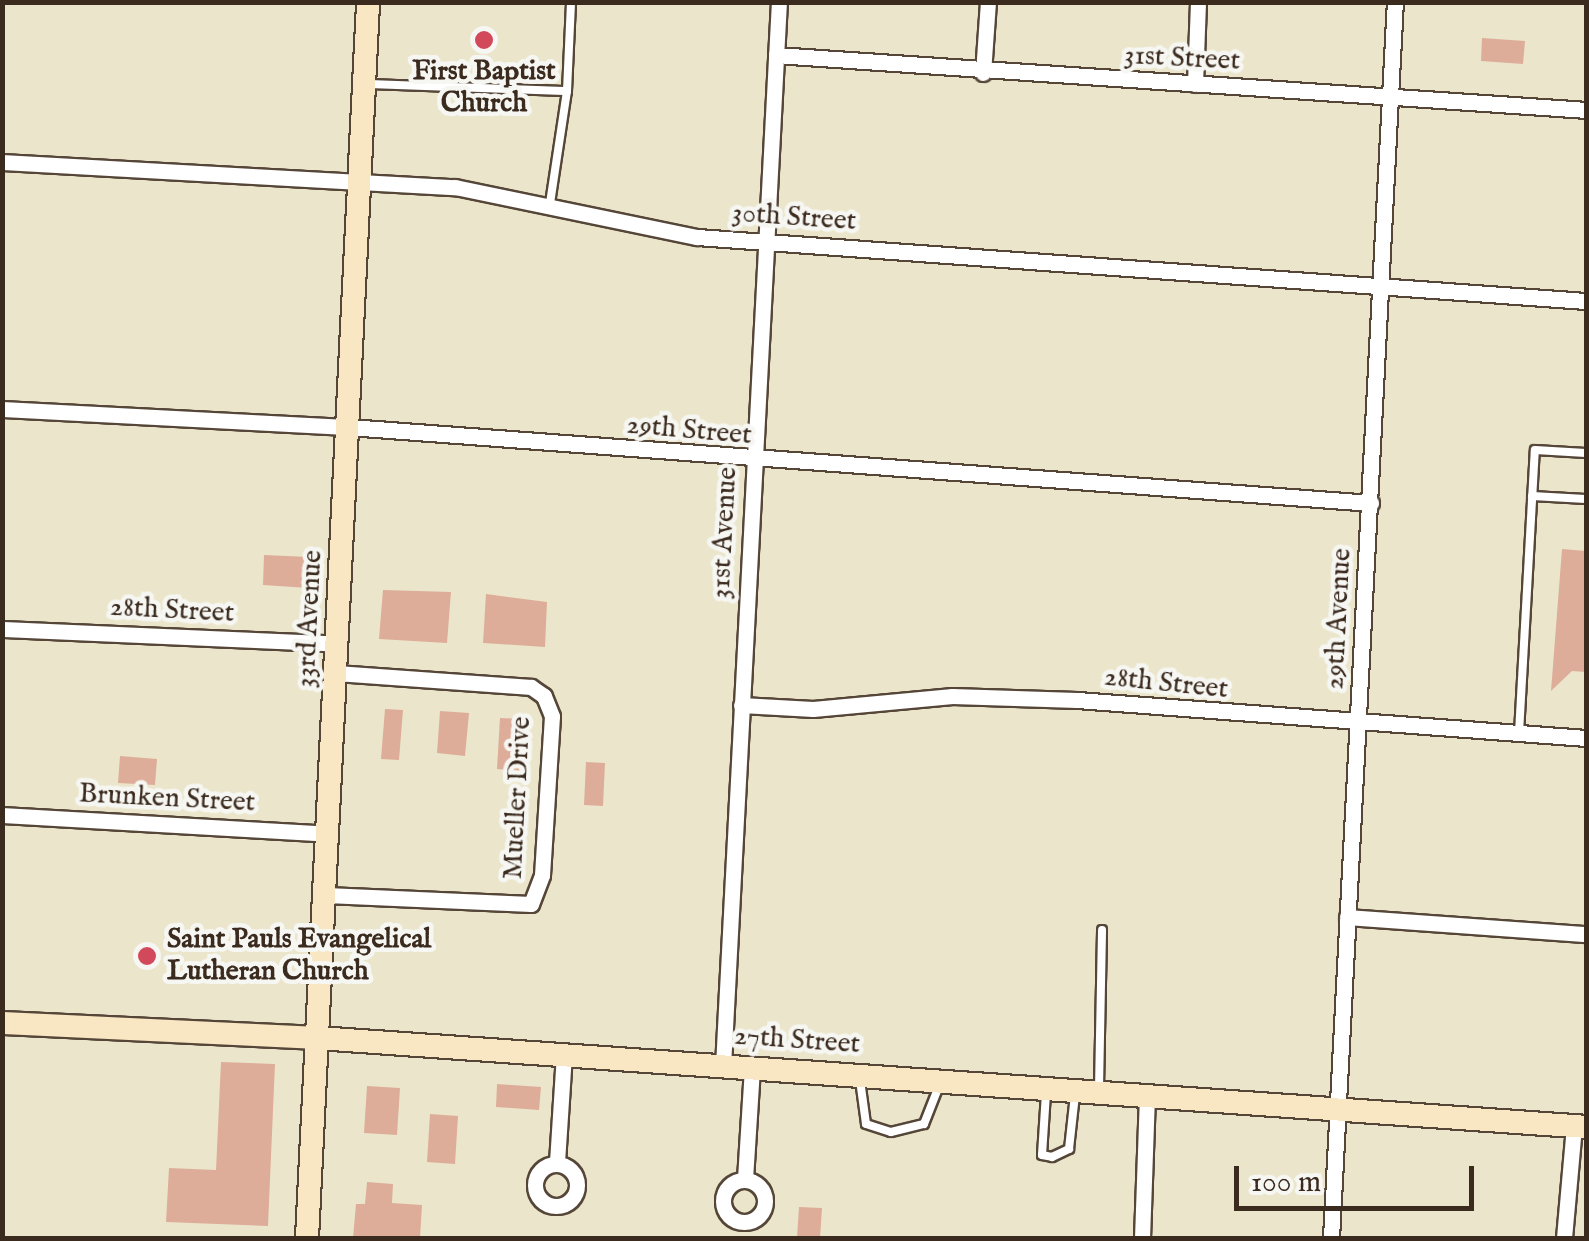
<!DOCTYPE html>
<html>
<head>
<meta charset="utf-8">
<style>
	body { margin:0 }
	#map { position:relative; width:1589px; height:1241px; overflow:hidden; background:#ebe6cb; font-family:"IM FELL English",serif }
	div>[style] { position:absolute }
	.building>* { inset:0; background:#ddad99 }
	.roads { filter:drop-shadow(2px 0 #554638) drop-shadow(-2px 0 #554638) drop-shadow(0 2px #554638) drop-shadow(0 -2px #554638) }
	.lane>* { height:8px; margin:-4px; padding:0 4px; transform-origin:4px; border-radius:4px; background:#fff }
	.street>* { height:15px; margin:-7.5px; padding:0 7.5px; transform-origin:7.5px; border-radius:7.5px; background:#fff }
	.street>.ring { margin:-7.5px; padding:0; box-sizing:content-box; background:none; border:15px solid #fff; border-radius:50% }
	.secondary>* { height:22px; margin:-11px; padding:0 11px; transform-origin:11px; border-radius:11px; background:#f9e7c3 }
	.dots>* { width:28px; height:28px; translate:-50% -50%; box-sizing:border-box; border:5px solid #f6f6f2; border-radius:50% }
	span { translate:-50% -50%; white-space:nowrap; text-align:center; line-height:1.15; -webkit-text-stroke:9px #f6f6f2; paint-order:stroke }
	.street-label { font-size:28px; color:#3b2a1e }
	.poi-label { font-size:28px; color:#3b2a1e; font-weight:700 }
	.left { translate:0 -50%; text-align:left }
	.frame { position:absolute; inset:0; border:5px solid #3b2a1e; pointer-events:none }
	.scale { position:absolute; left:1234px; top:1166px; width:240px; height:45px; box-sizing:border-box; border:5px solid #3b2a1e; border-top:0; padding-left:12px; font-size:30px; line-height:35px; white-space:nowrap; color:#3b2a1e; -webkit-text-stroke:8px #f6f6f2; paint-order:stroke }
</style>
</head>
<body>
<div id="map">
	<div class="building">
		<div style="clip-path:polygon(1482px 38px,1525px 41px,1523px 64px,1481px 61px)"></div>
		<div style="clip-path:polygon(1562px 549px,1586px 551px,1586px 672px,1572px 671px,1551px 691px)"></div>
		<div style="clip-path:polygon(264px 555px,309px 557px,308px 588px,263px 585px)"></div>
		<div style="clip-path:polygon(383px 590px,451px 592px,447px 643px,379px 639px)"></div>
		<div style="clip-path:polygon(486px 594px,547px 602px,545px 647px,483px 643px)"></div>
		<div style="clip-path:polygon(385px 709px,403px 710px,399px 760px,381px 759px)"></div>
		<div style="clip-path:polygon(440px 711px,469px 713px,465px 756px,437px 753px)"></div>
		<div style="clip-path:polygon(500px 718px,523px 719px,519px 771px,497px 769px)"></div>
		<div style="clip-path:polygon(120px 756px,157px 759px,155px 785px,118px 783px)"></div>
		<div style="clip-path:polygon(586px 762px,605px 763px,603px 806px,584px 805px)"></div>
		<div style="clip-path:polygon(221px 1062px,275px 1064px,268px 1226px,166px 1222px,169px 1168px,216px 1170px)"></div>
		<div style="clip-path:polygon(497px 1084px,541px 1087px,539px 1110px,496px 1107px)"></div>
		<div style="clip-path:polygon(367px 1086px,400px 1088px,397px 1135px,364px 1133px)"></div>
		<div style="clip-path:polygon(430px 1114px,458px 1116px,455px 1164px,427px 1162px)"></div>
		<div style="clip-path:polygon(367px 1182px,393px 1184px,392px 1203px,422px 1205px,420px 1238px,353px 1238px,356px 1204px,365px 1204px)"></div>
		<div style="clip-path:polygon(799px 1207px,822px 1208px,820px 1238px,797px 1238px)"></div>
	</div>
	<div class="roads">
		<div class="lane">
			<div style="left:366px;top:84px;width:201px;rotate:2deg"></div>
			<div style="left:567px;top:91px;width:114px;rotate:98.6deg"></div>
			<div style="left:567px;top:91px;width:89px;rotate:-87.4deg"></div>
			<div style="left:1532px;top:496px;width:54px;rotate:3.2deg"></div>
			<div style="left:1519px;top:733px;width:283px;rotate:-86.8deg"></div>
			<div style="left:1535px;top:450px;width:51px;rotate:3.4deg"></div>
			<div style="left:860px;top:1080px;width:44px;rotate:82.2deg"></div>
			<div style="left:866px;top:1124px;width:26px;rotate:18deg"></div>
			<div style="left:891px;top:1132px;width:34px;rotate:-14deg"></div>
			<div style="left:924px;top:1124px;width:41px;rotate:-68.5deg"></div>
			<div style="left:1099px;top:1088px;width:158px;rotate:-88.9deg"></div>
			<div style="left:1046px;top:1093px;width:62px;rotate:93.7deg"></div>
			<div style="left:1042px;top:1155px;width:10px;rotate:11deg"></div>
			<div style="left:1052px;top:1157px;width:19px;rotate:-25deg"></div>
			<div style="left:1069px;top:1149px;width:54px;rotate:-83.7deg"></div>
		</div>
		<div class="street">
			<div style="left:776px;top:55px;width:812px;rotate:3.88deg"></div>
			<div style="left:983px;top:73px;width:71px;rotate:-86deg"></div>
			<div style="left:1195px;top:84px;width:82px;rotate:-87.9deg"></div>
			<div style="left:2px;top:162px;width:454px;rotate:3.2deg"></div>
			<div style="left:455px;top:187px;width:247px;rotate:11.7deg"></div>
			<div style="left:697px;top:237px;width:891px;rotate:4.12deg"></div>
			<div style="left:2px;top:409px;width:347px;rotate:3deg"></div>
			<div style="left:349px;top:427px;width:1025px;rotate:4.25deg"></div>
			<div style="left:2px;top:629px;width:337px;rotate:2.5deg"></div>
			<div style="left:741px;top:705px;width:72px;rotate:3.2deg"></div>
			<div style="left:813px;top:709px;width:140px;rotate:-5.3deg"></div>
			<div style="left:952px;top:696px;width:125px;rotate:1.8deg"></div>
			<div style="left:1077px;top:700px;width:510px;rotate:4.27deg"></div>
			<div style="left:2px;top:815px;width:328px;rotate:3.3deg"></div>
			<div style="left:326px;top:895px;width:205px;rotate:2.5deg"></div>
			<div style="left:531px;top:904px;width:31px;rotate:-69deg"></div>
			<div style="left:542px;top:875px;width:159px;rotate:-86.4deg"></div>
			<div style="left:552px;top:716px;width:22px;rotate:-112deg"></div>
			<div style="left:544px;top:696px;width:16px;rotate:-145deg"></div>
			<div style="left:531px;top:687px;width:195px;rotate:-175.9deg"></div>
			<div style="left:1347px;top:917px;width:240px;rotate:4.1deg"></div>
			<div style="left:723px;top:1066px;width:1065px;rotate:-86.99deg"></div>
			<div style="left:557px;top:1162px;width:107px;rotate:-86.3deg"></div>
			<div class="ring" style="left:535px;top:1164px;width:27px;height:27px"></div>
			<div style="left:745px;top:1179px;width:111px;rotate:-86.4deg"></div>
			<div class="ring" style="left:723px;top:1180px;width:27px;height:27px"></div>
			<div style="left:1142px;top:1238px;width:143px;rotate:-88deg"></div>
			<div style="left:1331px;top:1238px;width:1238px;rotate:-87.04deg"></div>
			<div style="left:1564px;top:1238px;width:112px;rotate:-84.9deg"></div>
		</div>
		<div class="secondary">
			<div style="left:2px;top:1023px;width:316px;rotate:2.7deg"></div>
			<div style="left:318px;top:1038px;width:1271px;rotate:4.01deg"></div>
			<div style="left:307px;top:1238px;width:1238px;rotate:-87.17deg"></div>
		</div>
	</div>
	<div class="dots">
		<div style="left:484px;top:40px;background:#d1495b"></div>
		<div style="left:147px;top:956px;background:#d1495b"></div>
	</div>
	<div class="street-label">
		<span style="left:1182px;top:59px;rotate:3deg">31st Street</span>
		<span style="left:794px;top:218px;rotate:4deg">30th Street</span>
		<span style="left:689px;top:431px;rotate:5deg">29th Street</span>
		<span style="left:725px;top:533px;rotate:-87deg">31st Avenue</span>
		<span style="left:172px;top:611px;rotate:3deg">28th Street</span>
		<span style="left:310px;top:619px;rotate:-87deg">33rd Avenue</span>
		<span style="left:1339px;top:619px;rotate:-87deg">29th Avenue</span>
		<span style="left:1166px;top:684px;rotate:6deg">28th Street</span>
		<span style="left:518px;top:798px;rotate:-87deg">Mueller Drive</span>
		<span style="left:167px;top:799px;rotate:3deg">Brunken Street</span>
		<span style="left:797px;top:1041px;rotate:4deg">27th Street</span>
	</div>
	<div class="poi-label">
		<span style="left:484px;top:88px">First Baptist<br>Church</span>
		<span class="left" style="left:167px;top:956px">Saint Pauls Evangelical<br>Lutheran Church</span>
	</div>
	<div class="frame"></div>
	<div class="scale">100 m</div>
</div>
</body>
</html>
